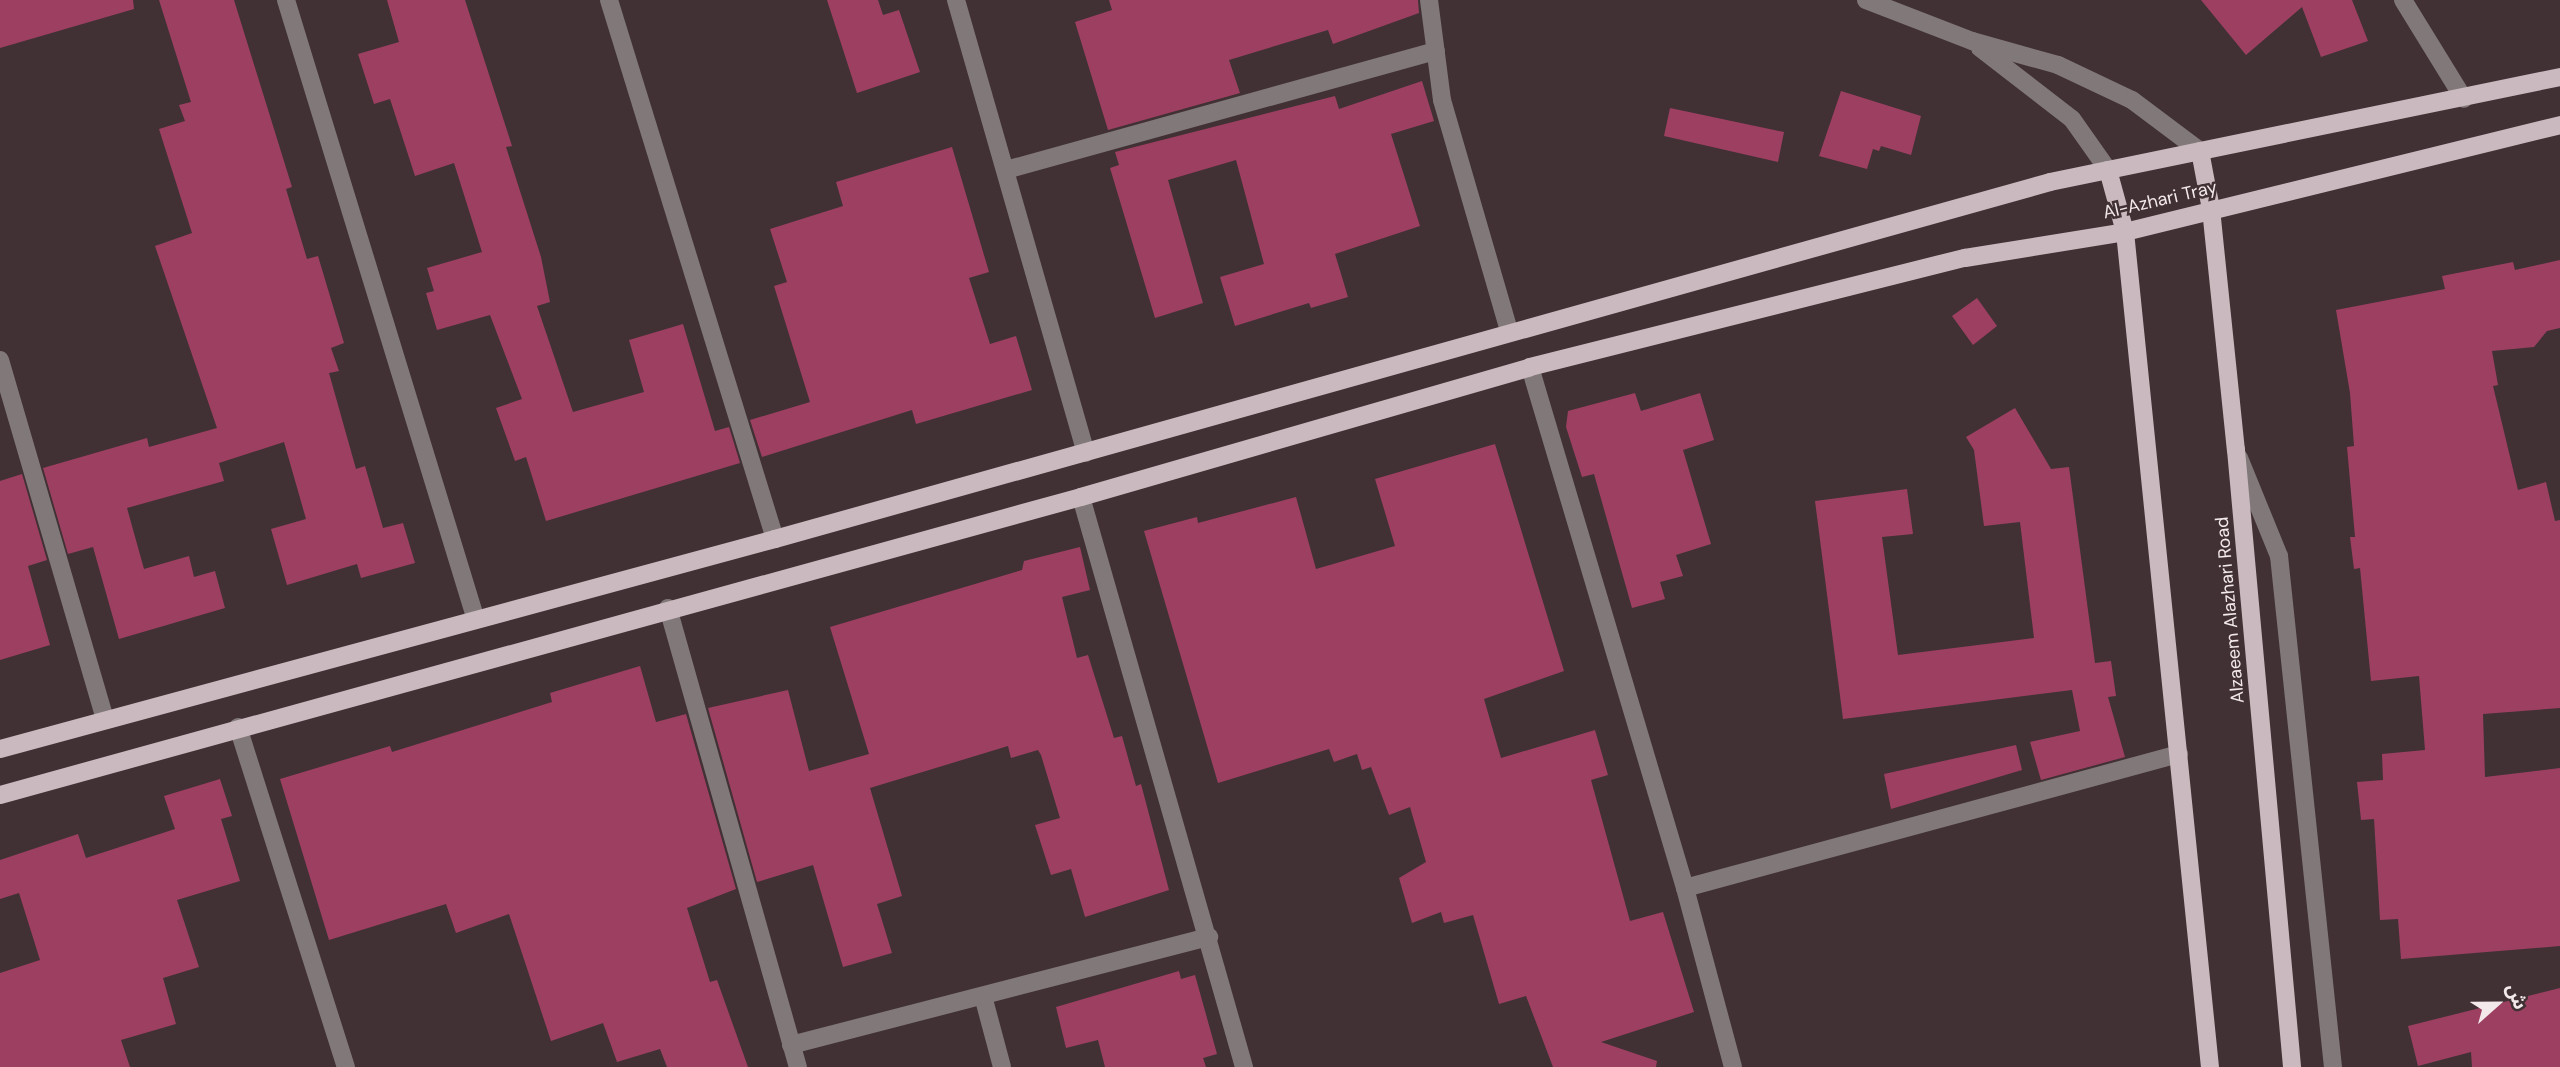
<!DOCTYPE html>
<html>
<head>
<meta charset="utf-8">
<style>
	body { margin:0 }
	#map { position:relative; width:2560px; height:1067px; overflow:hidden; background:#413135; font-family:"DM Sans","Noto Sans Arabic",sans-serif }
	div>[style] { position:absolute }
	.building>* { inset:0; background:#9d3f61 }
	.minor>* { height:18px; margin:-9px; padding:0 9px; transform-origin:9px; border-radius:9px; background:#81787a }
	.major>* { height:18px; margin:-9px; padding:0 9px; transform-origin:9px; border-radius:9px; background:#cab9be }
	span { translate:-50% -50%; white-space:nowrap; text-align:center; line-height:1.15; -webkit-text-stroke:5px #413135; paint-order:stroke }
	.street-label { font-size:18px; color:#f3e9eb }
	.north { position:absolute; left:2462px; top:969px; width:70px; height:70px; -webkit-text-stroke:5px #413135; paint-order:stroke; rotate:69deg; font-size:19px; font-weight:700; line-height:28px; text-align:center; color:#f3e9eb }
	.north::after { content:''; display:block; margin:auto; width:24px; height:32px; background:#f3e9eb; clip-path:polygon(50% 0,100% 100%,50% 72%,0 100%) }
</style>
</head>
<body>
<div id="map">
	<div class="building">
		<div style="clip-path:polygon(0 0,133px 0,134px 9px,0 48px)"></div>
		<div style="clip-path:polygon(159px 0,234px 0,292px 187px,286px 189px,307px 259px,318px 256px,344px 343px,331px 348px,339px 371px,329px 373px,356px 469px,365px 466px,383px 528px,403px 523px,415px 563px,361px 578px,357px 564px,287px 585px,271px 529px,306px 519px,284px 442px,219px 463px,224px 481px,127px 508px,144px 569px,189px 556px,194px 577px,215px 571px,225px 608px,119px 639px,93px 547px,68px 554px,43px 468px,147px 438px,149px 447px,217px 428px,155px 246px,192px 233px,159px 129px,185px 121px,179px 105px,191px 102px)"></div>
		<div style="clip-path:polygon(387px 0,465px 0,512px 146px,506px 147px,541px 257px,550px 302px,537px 306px,573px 412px,644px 392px,629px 340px,683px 324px,715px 431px,729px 427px,740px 463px,546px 521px,526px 457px,515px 461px,496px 408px,522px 399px,490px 315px,437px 330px,426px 293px,434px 291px,427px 268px,482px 252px,454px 163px,415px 176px,390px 99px,374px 104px,358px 54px,399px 42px)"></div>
		<div style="clip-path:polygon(827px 0,878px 0,883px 15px,899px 10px,920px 72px,857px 93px)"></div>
		<div style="clip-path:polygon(1109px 0,1418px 0,1419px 13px,1333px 44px,1328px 30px,1229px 60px,1240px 93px,1108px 130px,1075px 22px,1112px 10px)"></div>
		<div style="clip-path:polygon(2201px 0,2352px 0,2368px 41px,2321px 57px,2302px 7px,2246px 55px)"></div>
		<div style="clip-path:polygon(1422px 81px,1434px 121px,1391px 134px,1420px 226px,1335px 254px,1348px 297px,1311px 308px,1309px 303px,1235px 326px,1220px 277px,1264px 264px,1236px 160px,1168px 180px,1203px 303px,1155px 318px,1110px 168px,1119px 165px,1115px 152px,1335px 96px,1339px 109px)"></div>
		<div style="clip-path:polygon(1841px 91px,1921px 116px,1911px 155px,1881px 146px,1879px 151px,1873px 149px,1867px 169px,1819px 156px)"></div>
		<div style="clip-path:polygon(1670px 108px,1784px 132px,1778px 162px,1664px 136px)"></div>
		<div style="clip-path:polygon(952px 147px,989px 272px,969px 278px,990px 344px,1016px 336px,1032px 390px,916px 424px,912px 410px,762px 457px,750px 420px,810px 402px,774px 286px,787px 282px,770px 229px,843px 206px,836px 182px)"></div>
		<div style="clip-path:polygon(2560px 260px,2560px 328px,2547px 331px,2534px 347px,2492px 351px,2498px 385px,2493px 386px,2518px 490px,2546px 482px,2555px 521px,2560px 520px,2560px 708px,2483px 714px,2485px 777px,2560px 768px,2560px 946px,2401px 959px,2398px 919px,2380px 920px,2374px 819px,2361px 820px,2357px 782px,2383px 780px,2382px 754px,2425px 750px,2419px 676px,2371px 681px,2360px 568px,2354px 569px,2350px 537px,2355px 537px,2347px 447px,2354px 446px,2350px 393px,2336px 310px,2445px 289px,2442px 276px,2513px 262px,2515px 270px)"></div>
		<div style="clip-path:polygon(1977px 298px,1997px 326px,1973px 345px,1952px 316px)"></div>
		<div style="clip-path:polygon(1635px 393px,1641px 411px,1700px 393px,1714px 440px,1683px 450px,1711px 544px,1676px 555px,1683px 576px,1660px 582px,1665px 599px,1632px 608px,1594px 474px,1582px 477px,1566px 427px,1568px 411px)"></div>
		<div style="clip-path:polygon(2015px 408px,2051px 469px,2069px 467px,2095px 663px,2111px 661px,2116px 696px,2108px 697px,2125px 757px,2041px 780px,2030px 742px,2080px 731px,2072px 690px,1843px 719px,1815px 501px,1907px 489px,1913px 534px,1882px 537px,1898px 655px,2034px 638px,2020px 522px,1984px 526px,1974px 450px,1966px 437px)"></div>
		<div style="clip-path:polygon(1495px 444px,1564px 671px,1484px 699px,1501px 758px,1595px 730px,1608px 775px,1591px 780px,1630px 921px,1663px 912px,1694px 1012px,1601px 1042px,1657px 1061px,1656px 1067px,1553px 1067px,1526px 996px,1499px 1004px,1473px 915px,1444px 923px,1441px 912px,1412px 923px,1399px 878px,1426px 862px,1410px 807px,1389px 815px,1371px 767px,1362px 770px,1357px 754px,1334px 762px,1329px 749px,1218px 783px,1144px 531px,1197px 517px,1198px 523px,1296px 497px,1316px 569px,1395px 546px,1375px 479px)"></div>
		<div style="clip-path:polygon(22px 474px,47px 560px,28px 566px,50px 645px,0 660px,0 481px)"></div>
		<div style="clip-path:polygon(1080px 547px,1090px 590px,1062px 597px,1077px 658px,1088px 655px,1114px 738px,1122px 736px,1136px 786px,1141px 784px,1169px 890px,1085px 917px,1071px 869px,1051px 875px,1035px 825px,1060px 818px,1041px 755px,1038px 750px,1011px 758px,1008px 746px,870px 788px,902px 896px,877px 904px,892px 953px,843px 967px,813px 865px,757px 882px,708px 708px,788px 690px,809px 771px,869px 754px,830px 627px,1022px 570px,1024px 561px)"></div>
		<div style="clip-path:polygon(640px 666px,656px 722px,686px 714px,736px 889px,687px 908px,710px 982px,717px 980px,748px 1067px,667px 1067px,660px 1049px,617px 1062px,603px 1023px,551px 1041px,509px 914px,456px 933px,446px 904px,329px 940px,280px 779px,390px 746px,392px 752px,552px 702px,550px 693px)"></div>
		<div style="clip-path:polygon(2016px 745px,2022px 770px,1891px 809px,1884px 774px)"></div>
		<div style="clip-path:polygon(220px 779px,232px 816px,221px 819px,240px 881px,177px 900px,199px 967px,163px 978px,176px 1024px,121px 1040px,130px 1067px,0 1067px,0 973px,40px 960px,19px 893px,0 899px,0 860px,78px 834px,86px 858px,175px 829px,164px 796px)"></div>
		<div style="clip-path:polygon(1179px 971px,1181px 979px,1195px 975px,1217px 1054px,1203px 1058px,1206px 1067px,1105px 1067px,1098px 1040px,1066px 1048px,1056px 1007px)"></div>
		<div style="clip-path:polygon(2560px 988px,2560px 1067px,2472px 1067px,2471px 1052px,2418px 1066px,2408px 1026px)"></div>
	</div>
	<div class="minor">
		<div style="left:286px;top:0;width:648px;rotate:72.96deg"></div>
		<div style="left:609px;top:0;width:564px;rotate:72.88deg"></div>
		<div style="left:956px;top:0;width:471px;rotate:74deg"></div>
		<div style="left:1429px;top:0;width:101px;rotate:82.6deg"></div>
		<div style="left:1442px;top:100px;width:241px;rotate:73.8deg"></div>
		<div style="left:1866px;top:0;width:114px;rotate:21.1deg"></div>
		<div style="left:1972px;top:41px;width:89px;rotate:15.6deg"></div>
		<div style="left:2058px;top:65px;width:82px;rotate:25.3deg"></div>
		<div style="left:2132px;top:100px;width:85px;rotate:36.9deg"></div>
		<div style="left:2403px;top:0;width:116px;rotate:58.4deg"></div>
		<div style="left:1980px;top:48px;width:116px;rotate:37.7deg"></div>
		<div style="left:2072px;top:119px;width:62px;rotate:54.8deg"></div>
		<div style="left:1006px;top:170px;width:446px;rotate:-15.5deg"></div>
		<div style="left:0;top:360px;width:375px;rotate:73.7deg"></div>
		<div style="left:1530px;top:367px;width:544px;rotate:73.43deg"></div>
		<div style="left:1685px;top:888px;width:185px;rotate:75deg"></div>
		<div style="left:2239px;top:458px;width:106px;rotate:67.8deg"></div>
		<div style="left:2279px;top:556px;width:514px;rotate:83.97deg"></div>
		<div style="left:1081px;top:497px;width:593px;rotate:74.04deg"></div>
		<div style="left:668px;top:608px;width:477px;rotate:74.2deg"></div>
		<div style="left:238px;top:727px;width:357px;rotate:72.4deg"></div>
		<div style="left:1685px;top:888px;width:512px;rotate:-15.18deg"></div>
		<div style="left:983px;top:996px;width:73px;rotate:75deg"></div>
		<div style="left:791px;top:1045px;width:432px;rotate:-14.5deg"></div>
	</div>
	<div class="major">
		<div style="left:2200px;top:151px;width:59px;rotate:79.3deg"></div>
		<div style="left:2211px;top:209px;width:242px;rotate:84.1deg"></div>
		<div style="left:2236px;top:450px;width:620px;rotate:84.81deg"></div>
		<div style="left:2108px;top:170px;width:64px;rotate:74.7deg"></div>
		<div style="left:2125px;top:232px;width:839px;rotate:84.19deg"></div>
		<div style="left:0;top:749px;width:803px;rotate:-15.16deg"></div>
		<div style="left:775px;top:539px;width:1324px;rotate:-15.64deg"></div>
		<div style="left:2050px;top:182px;width:521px;rotate:-11.63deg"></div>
		<div style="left:0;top:795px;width:1121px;rotate:-15.41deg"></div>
		<div style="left:1081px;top:497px;width:467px;rotate:-16.1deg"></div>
		<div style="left:1530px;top:367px;width:448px;rotate:-14.1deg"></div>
		<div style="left:1965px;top:258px;width:162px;rotate:-9.2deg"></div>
		<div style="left:2125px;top:232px;width:448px;rotate:-13.8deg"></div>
	</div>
	<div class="street-label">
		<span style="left:2160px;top:200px;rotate:-13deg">Al-Azhari Tray</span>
		<span style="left:2230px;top:610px;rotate:-95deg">Alzaeem Alazhari Road</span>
	</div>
	<div class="north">ش</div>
</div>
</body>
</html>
